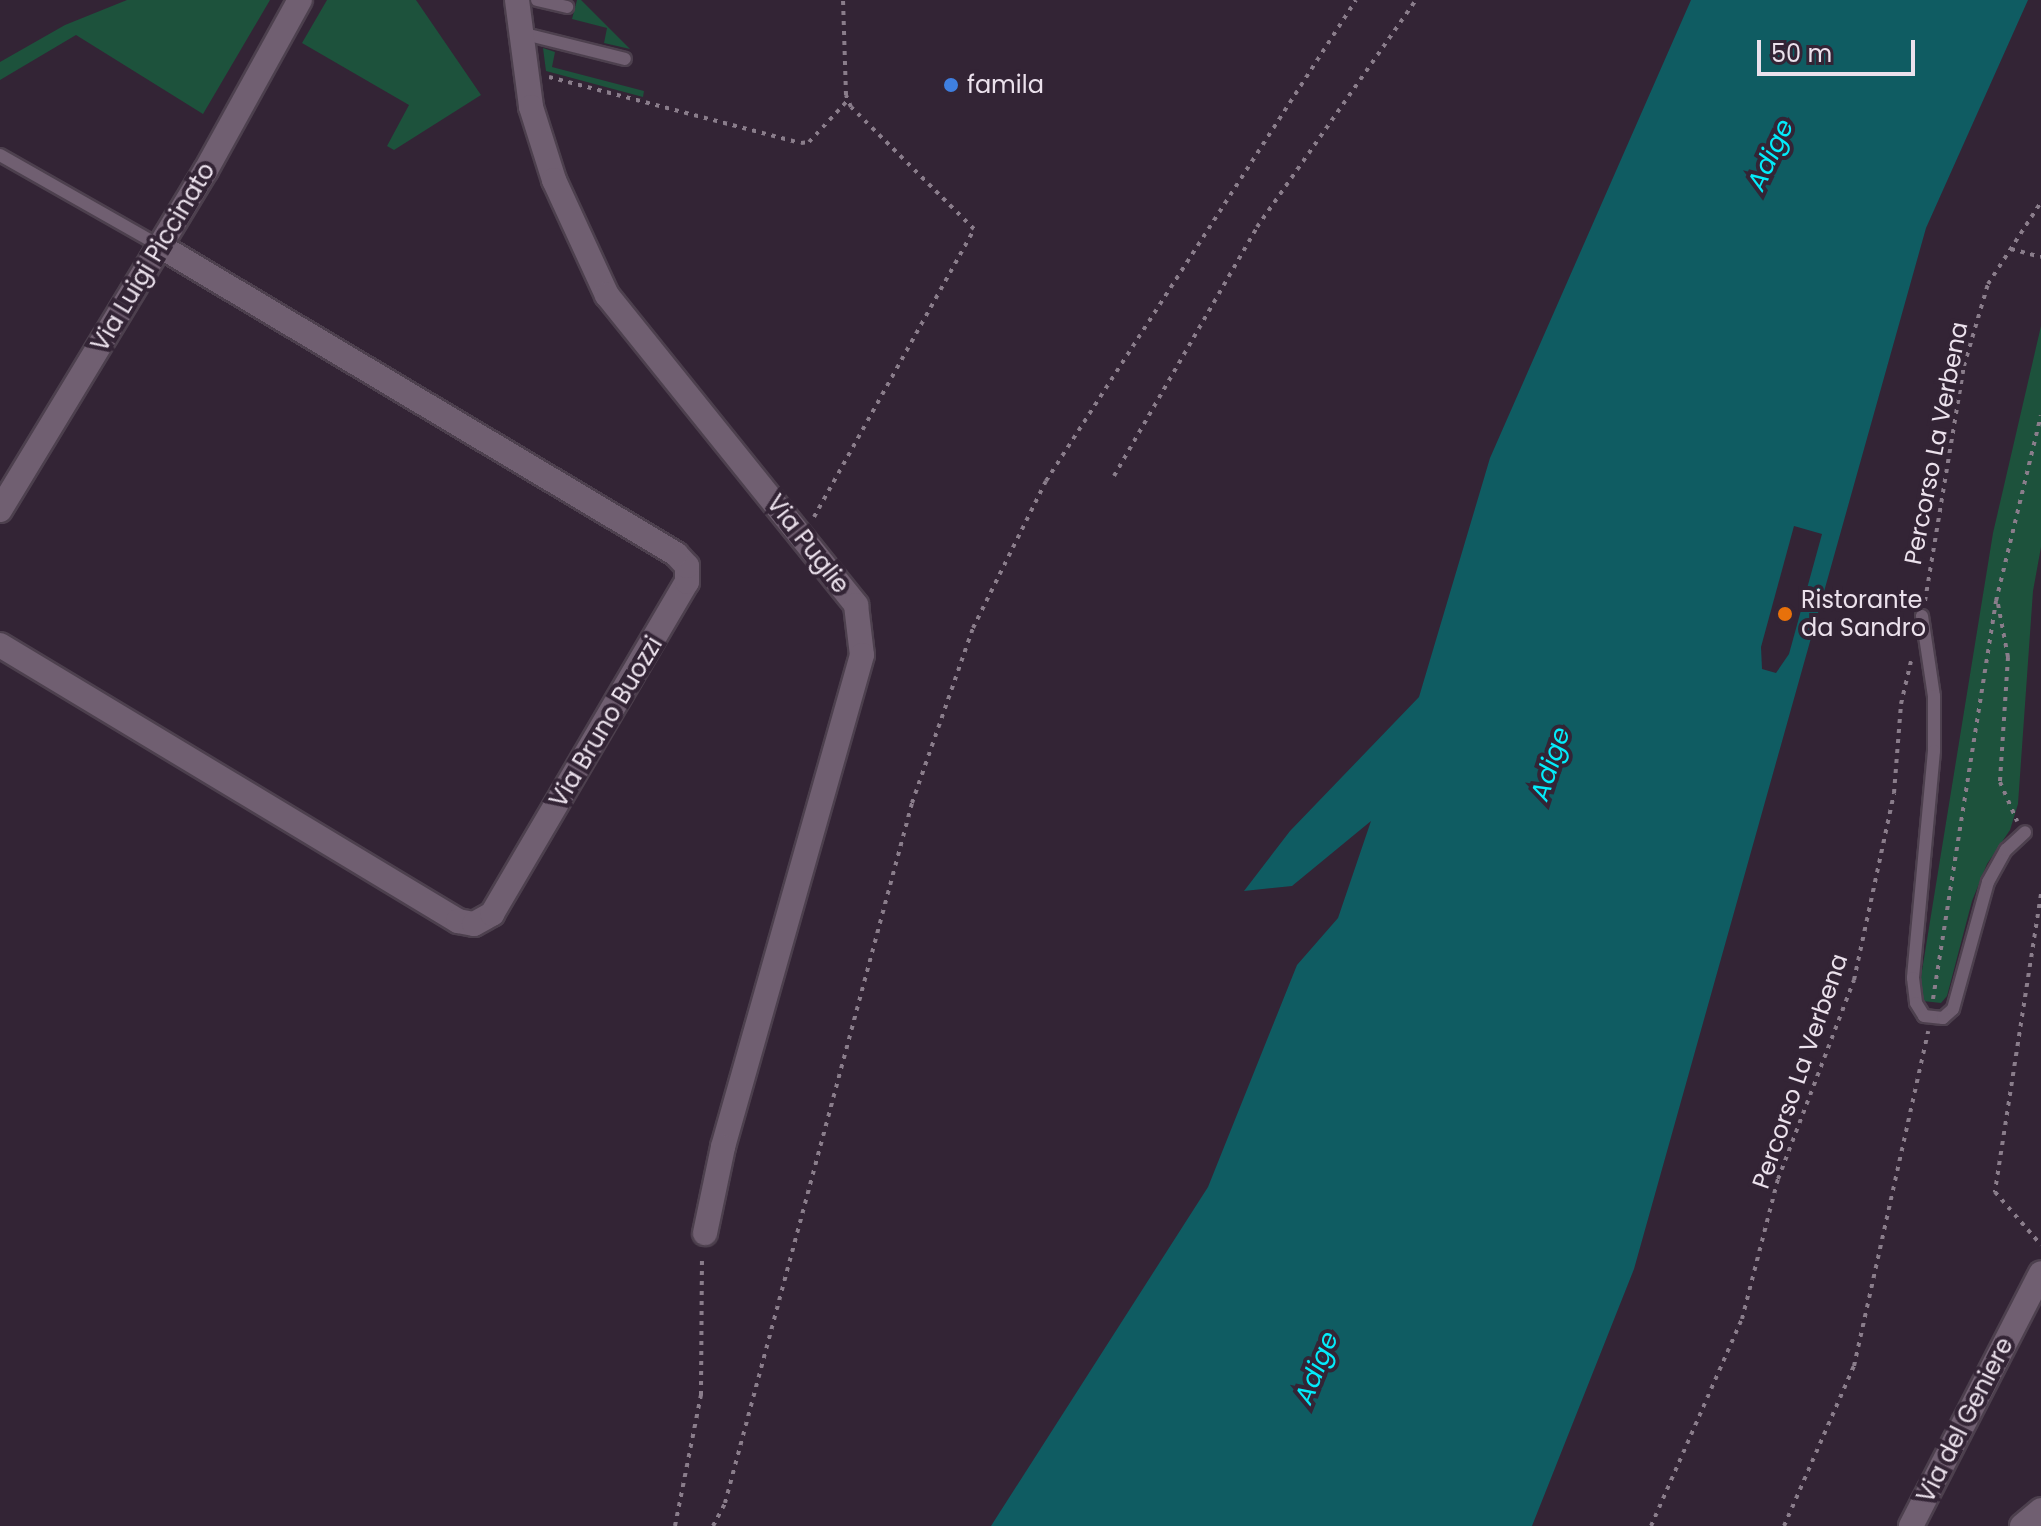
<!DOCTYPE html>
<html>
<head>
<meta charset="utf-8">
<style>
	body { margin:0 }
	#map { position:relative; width:2041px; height:1526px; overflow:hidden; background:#332435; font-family:Poppins,sans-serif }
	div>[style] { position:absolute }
	.green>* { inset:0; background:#1d523c }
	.water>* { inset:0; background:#0f5c62 }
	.pier>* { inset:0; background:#332435 }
	.path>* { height:4px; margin-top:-2px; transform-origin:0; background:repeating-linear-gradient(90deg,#8a7d8b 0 4px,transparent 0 10px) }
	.roads { filter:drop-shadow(2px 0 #4d404e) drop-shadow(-2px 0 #4d404e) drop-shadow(0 2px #4d404e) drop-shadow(0 -2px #4d404e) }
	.lane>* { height:12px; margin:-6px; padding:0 6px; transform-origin:6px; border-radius:6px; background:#705f71 }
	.street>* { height:24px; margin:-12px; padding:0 12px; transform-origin:12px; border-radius:12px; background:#705f71 }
	.dots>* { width:22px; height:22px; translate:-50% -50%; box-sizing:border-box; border:4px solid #332435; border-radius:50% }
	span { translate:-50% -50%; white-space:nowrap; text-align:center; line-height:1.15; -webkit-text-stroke:8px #332435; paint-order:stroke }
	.poi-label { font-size:24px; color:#ebe1ec }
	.left { translate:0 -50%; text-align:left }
	.street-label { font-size:24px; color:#ebe1ec }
	.water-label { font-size:26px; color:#03ecfa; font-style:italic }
	.scale { position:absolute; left:1757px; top:40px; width:158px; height:36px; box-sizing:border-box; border:4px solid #ebe1ec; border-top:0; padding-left:10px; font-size:24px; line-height:28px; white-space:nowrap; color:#ebe1ec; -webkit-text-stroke:6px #332435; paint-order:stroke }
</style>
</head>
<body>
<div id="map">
	<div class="green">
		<div style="clip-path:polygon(127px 0,270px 0,203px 114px,76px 35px,0 80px,0 62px,65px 25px)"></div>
		<div style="clip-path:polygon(327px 0,416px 0,481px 95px,394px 150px,387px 146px,409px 105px,302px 43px)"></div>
		<div style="clip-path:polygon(577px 0,581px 0,630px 49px,604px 43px,607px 28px,572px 19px)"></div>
		<div style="clip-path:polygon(543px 48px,555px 52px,552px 67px,644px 91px,643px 97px,546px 71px)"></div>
		<div style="clip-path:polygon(2041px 326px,2041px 547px,2033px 591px,2018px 804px,2010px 830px,1987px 864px,1972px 901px,1947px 996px,1941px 1003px,1923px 1001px,1920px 983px,1993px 533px)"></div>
	</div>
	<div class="water">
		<div style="clip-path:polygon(1691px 0,2028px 0,1926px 228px,1634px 1269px,1532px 1526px,991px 1526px,1208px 1187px,1297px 965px,1338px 918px,1371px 821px,1292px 886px,1244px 891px,1290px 831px,1419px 697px,1490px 458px)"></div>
	</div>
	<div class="pier">
		<div style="clip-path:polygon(1794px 526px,1822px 534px,1789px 654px,1776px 673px,1762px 669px,1761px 647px)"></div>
	</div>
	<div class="path">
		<div style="left:549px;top:77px;width:260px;rotate:14.7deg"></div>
		<div style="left:801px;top:143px;width:8px;rotate:-7deg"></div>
		<div style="left:809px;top:142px;width:57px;rotate:-47.1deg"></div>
		<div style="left:2011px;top:249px;width:31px;rotate:15deg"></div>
		<div style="left:1114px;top:476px;width:287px;rotate:-60.1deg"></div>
		<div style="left:1257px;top:227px;width:277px;rotate:-55deg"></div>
		<div style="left:814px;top:517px;width:329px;rotate:-60.9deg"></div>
		<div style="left:974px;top:229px;width:173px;rotate:-135.2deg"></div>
		<div style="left:851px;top:107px;width:13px;rotate:-113deg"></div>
		<div style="left:846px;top:95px;width:95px;rotate:-91.8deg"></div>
		<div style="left:1925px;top:601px;width:238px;rotate:-80.6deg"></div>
		<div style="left:1964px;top:366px;width:85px;rotate:-73.7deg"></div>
		<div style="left:1988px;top:284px;width:98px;rotate:-57.1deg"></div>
		<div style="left:1998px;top:604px;width:54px;rotate:79.3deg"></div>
		<div style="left:2008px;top:657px;width:125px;rotate:93.7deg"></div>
		<div style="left:2000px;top:782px;width:43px;rotate:66.4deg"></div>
		<div style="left:2041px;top:894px;width:302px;rotate:98.8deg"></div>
		<div style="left:1995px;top:1192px;width:70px;rotate:49deg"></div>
		<div style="left:1933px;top:999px;width:403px;rotate:-81deg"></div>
		<div style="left:1996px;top:601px;width:191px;rotate:-76.4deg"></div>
		<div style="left:675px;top:1526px;width:134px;rotate:-78.8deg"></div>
		<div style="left:701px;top:1395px;width:140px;rotate:-89.6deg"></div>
		<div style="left:713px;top:1526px;width:26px;rotate:-62deg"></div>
		<div style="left:725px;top:1503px;width:725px;rotate:-75.04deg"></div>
		<div style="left:912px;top:803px;width:185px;rotate:-70.8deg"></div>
		<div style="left:973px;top:628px;width:164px;rotate:-63.6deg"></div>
		<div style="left:1046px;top:481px;width:572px;rotate:-57.2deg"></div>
		<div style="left:1651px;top:1526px;width:226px;rotate:-66.3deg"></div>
		<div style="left:1742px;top:1319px;width:145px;rotate:-75.6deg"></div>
		<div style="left:1778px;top:1179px;width:213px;rotate:-69.1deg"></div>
		<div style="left:1854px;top:980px;width:191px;rotate:-77.9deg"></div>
		<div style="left:1894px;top:793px;width:89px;rotate:-85.5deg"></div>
		<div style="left:1901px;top:704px;width:44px;rotate:-76.9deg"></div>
		<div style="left:1784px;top:1526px;width:175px;rotate:-66.4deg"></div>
		<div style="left:1854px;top:1366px;width:343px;rotate:-77.5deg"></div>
	</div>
	<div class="roads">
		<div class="lane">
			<div style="left:537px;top:0;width:31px;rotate:13deg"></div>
			<div style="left:521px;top:33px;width:107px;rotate:14deg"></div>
			<div style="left:0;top:155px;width:184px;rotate:29.6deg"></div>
			<div style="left:1922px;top:616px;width:81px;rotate:81.5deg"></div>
			<div style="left:1934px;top:696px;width:55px;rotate:90deg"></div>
			<div style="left:1934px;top:751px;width:228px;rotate:95.3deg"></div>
			<div style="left:1913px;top:978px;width:25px;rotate:83deg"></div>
			<div style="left:1916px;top:1003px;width:15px;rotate:58deg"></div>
			<div style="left:1924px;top:1016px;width:19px;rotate:6deg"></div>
			<div style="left:1943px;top:1018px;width:13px;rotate:-42deg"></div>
			<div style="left:1953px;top:1009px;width:132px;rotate:-74.6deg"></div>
			<div style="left:1988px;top:882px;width:37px;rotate:-61deg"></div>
			<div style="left:2006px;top:850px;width:26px;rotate:-43deg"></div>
		</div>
		<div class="street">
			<div style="left:517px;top:0;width:108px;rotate:82.5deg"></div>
			<div style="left:531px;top:107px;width:77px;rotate:72.5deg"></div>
			<div style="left:554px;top:180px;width:127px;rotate:65.3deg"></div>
			<div style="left:607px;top:295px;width:398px;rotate:51.2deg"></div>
			<div style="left:856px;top:605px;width:50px;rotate:83.2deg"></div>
			<div style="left:862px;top:655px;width:511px;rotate:105.78deg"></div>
			<div style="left:723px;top:1147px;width:88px;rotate:101.8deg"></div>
			<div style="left:0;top:510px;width:398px;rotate:-58.8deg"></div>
			<div style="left:206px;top:170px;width:194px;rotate:-61.1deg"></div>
			<div style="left:0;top:645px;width:535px;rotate:31.07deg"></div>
			<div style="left:458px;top:921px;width:16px;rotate:11deg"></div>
			<div style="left:474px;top:924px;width:21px;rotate:-29deg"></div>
			<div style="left:492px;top:914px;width:385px;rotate:-59.6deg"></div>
			<div style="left:687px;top:582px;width:16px;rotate:-90deg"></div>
			<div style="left:687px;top:566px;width:16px;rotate:-133deg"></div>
			<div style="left:676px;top:554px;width:601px;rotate:-149.17deg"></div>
			<div style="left:1911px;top:1526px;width:284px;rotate:-62.8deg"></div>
			<div style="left:2022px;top:1526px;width:25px;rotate:-40deg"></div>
		</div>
	</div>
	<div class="dots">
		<div style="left:951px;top:85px;background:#3f7fe0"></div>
		<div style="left:1785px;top:614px;background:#e8710a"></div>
	</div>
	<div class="poi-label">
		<span class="left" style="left:967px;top:85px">famila</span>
		<span class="left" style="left:1801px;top:614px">Ristorante<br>da Sandro</span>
	</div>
	<div class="street-label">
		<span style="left:153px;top:257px;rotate:-59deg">Via Luigi Piccinato</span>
		<span style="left:1936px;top:443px;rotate:-79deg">Percorso La Verbena</span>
		<span style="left:808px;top:544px;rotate:52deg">Via Puglie</span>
		<span style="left:606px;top:722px;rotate:-59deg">Via Bruno Buozzi</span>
		<span style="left:1800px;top:1071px;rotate:-71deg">Percorso La Verbena</span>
		<span style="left:1965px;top:1420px;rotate:-63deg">Via del Geniere</span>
	</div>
	<div class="water-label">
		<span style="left:1771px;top:155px;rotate:-65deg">Adige</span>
		<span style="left:1551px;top:764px;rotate:-72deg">Adige</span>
		<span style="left:1317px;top:1368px;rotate:-68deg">Adige</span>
	</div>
	<div class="scale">50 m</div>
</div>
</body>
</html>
